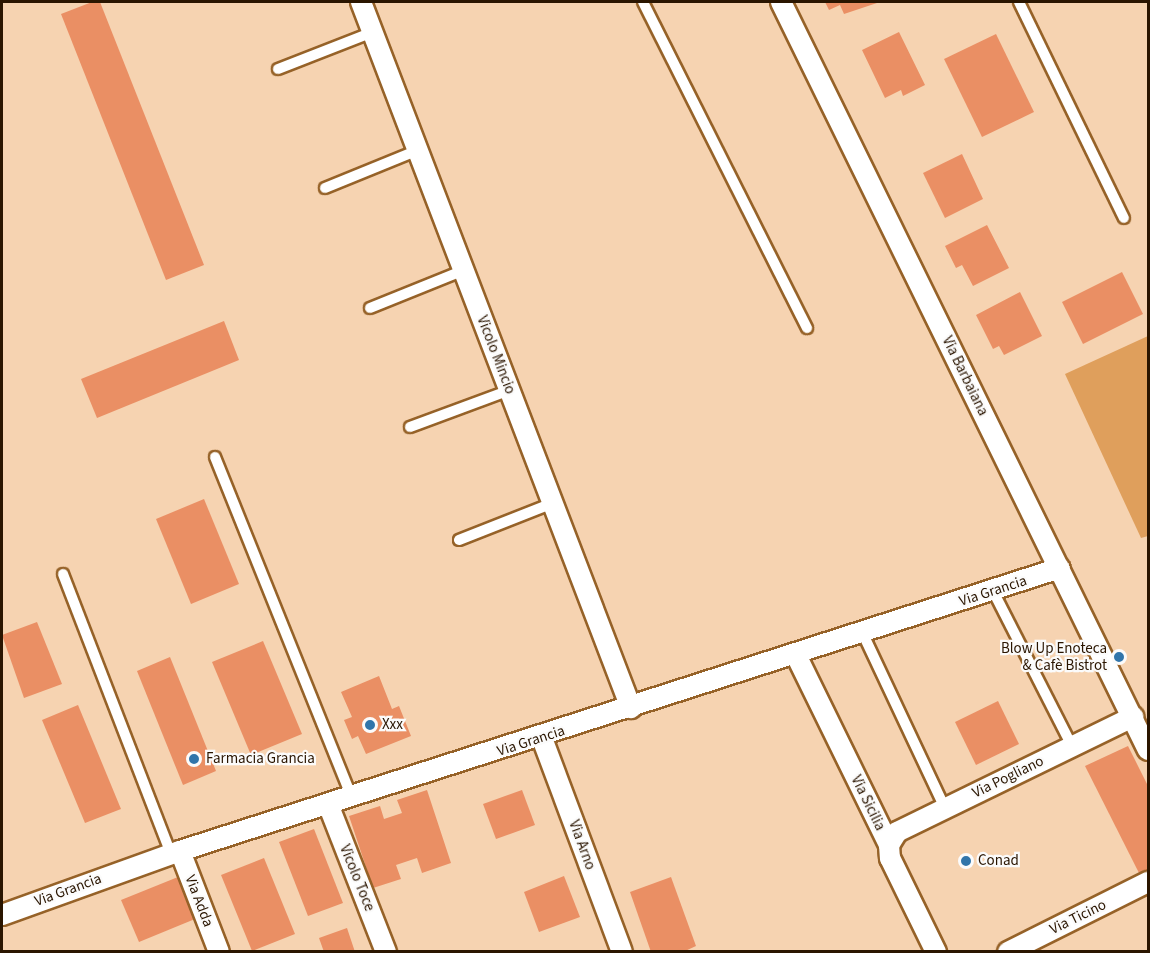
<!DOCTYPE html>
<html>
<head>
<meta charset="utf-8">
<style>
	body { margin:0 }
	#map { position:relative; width:1150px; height:953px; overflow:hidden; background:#f6d3b1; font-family:"Source Sans 3",sans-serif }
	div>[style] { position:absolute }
	.green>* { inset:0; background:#df9f5c }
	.building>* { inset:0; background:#ea8f64 }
	.roads { filter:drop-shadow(2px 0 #966228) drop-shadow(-2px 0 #966228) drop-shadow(0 2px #966228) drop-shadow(0 -2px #966228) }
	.lane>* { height:10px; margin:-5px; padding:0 5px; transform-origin:5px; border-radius:5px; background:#fff }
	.street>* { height:20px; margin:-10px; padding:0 10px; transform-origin:10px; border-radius:10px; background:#fff }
	.dots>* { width:16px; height:16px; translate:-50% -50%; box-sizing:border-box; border:3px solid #fbfbfb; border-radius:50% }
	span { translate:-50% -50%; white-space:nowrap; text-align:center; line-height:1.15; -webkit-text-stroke:4.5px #fbfbfb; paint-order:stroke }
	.street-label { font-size:15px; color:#2a1500 }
	.poi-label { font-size:15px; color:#2a1500 }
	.right { translate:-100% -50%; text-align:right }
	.left { translate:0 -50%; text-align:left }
	.frame { position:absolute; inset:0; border:3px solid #2a1500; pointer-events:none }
</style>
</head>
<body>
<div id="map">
	<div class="green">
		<div style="clip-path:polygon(1148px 336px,1148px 536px,1141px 538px,1065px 374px)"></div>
	</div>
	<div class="building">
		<div style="clip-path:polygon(92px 2px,100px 2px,204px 265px,166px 280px,61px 14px)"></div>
		<div style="clip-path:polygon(825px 2px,880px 2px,844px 14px,840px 5px,829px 10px)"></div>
		<div style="clip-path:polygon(899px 32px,925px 85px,903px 96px,901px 90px,885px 98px,862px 50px)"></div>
		<div style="clip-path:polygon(996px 34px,1034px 112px,982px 137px,944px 59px)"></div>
		<div style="clip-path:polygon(962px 154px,983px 199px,945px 218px,923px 173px)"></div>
		<div style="clip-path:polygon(987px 225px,1009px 268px,973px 286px,962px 265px,956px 268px,945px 246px)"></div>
		<div style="clip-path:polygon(1122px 272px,1143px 314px,1083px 344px,1062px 302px)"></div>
		<div style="clip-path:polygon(1020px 292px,1042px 336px,1004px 355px,999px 346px,993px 349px,976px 315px)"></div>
		<div style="clip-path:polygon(224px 321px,239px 360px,97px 418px,81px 379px)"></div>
		<div style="clip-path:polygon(204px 499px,239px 584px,191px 604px,156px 519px)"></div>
		<div style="clip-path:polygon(37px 622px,62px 684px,24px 698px,2px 635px)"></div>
		<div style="clip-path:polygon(263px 641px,302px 734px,251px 755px,212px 662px)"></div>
		<div style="clip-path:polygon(170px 657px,216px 771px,183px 785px,137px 671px)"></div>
		<div style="clip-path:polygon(379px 676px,392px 709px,399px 706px,411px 736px,366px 754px,358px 736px,352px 739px,344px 720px,352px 717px,341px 692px)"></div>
		<div style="clip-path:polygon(998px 701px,1019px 744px,976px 765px,955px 722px)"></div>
		<div style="clip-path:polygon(78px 705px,121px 809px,85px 823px,42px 720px)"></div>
		<div style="clip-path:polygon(1128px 746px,1148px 786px,1148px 871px,1140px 875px,1085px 766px)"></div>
		<div style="clip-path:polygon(427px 790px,451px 863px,422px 873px,417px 858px,396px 865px,401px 879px,373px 888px,349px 816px,380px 806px,384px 819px,402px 813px,397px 800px)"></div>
		<div style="clip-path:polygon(522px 790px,535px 825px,496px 839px,483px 804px)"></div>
		<div style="clip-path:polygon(314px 829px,343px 903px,308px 916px,279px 842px)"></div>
		<div style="clip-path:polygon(264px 858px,295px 934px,252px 951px,221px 875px)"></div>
		<div style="clip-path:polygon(564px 876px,580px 917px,539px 932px,524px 892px)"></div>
		<div style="clip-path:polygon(178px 877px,195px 919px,139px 942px,121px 900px)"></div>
		<div style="clip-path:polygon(671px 877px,696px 946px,683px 952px,651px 952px,630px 892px)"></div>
		<div style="clip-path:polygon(347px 928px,355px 952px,324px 952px,319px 938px)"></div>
	</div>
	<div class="roads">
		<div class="lane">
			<div style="left:643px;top:2px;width:365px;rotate:63.3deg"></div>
			<div style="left:1019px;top:2px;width:240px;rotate:64.1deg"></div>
			<div style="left:278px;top:69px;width:102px;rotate:-21.3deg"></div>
			<div style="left:325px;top:188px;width:100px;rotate:-22.2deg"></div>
			<div style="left:370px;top:308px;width:101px;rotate:-22deg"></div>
			<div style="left:410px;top:427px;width:107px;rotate:-20.3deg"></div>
			<div style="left:215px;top:457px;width:367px;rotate:68.1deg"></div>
			<div style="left:459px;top:540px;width:101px;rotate:-21.5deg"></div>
			<div style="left:63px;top:574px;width:300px;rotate:68.9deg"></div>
			<div style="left:993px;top:591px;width:174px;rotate:63deg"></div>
			<div style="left:863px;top:634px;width:192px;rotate:64.8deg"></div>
		</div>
		<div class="street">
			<div style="left:361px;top:2px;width:756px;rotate:69.07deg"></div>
			<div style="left:781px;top:2px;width:833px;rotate:63.87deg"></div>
			<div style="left:796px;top:655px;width:212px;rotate:63.9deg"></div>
			<div style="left:889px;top:845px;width:13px;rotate:86deg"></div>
			<div style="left:890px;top:858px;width:105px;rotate:63.9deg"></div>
			<div style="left:542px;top:738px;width:228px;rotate:69.5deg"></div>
			<div style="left:328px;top:804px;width:159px;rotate:68.6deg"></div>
			<div style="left:889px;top:845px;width:15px;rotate:-58deg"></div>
			<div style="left:897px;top:832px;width:263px;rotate:-26deg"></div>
			<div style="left:180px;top:851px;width:108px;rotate:68.9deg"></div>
			<div style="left:2px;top:915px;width:189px;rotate:-19.8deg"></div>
			<div style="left:180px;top:851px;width:924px;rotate:-17.83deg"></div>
			<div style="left:1008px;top:952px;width:157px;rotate:-26.6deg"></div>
		</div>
	</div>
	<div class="dots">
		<div style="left:1119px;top:657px;background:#3175aa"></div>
		<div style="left:370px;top:725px;background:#3175aa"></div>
		<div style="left:194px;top:759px;background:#3175aa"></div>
		<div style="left:966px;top:861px;background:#3175aa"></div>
	</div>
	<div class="street-label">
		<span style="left:496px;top:355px;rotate:69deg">Vicolo Mincio</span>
		<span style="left:965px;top:376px;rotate:64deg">Via Barbaiana</span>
		<span style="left:993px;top:591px;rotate:-18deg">Via Grancia</span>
		<span style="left:531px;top:741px;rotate:-18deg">Via Grancia</span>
		<span style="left:1008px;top:777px;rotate:-26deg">Via Pogliano</span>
		<span style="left:868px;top:803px;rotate:64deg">Via Sicilia</span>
		<span style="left:582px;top:845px;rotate:70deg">Via Arno</span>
		<span style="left:357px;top:878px;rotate:68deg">Vicolo Toce</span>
		<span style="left:68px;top:890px;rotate:-20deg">Via Grancia</span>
		<span style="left:199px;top:901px;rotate:69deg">Via Adda</span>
		<span style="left:1078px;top:917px;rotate:-26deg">Via Ticino</span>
	</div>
	<div class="poi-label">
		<span class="right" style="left:1107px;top:657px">Blow Up Enoteca<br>&amp; Cafè Bistrot</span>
		<span class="left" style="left:382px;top:725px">Xxx</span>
		<span class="left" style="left:206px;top:759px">Farmacia Grancia</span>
		<span class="left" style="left:978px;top:861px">Conad</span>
	</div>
	<div class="frame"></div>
</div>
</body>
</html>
